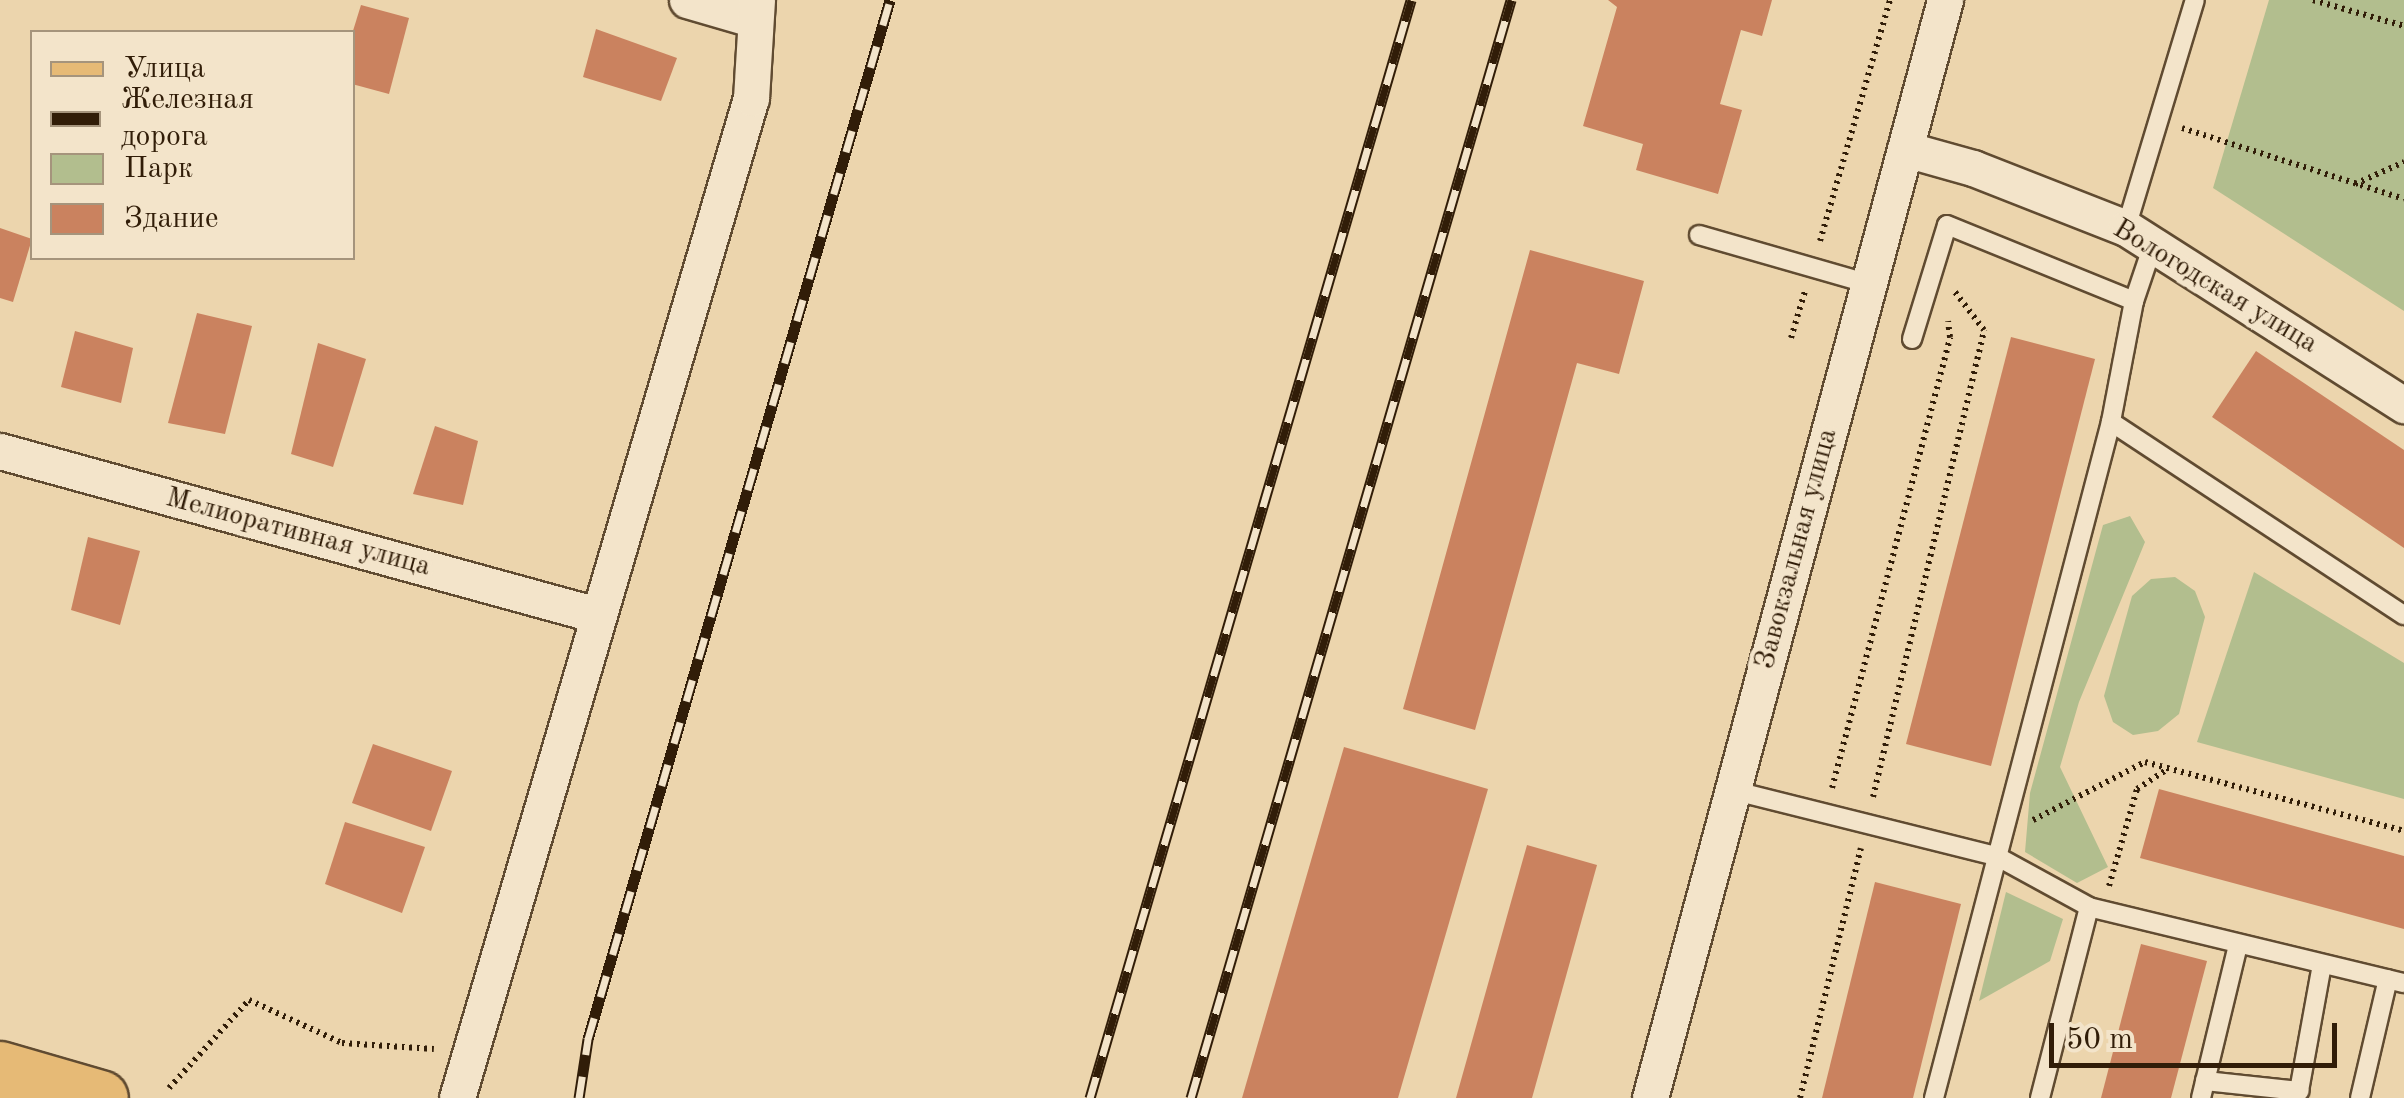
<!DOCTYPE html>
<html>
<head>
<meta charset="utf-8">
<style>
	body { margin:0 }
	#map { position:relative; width:2404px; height:1098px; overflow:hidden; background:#ecd5ad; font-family:"Old Standard TT",serif }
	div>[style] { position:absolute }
	.green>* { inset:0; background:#b2be8e }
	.building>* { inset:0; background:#ca825f }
	.path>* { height:6px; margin-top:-3px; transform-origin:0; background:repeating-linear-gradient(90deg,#311d08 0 2.5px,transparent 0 7.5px) }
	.roads { filter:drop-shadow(2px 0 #604b31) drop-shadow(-2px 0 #604b31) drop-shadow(0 2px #604b31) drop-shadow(0 -2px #604b31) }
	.lane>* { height:18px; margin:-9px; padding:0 9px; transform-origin:9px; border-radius:9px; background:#f3e4ca }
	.street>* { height:35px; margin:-17.5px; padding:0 17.5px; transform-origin:17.5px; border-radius:17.5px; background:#f3e4ca }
	.primary>* { height:55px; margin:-27.5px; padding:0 27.5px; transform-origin:27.5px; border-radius:27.5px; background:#e6ba76 }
	.rail>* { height:11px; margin-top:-5.5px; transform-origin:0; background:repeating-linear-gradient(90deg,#f3e4ca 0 22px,#311d08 0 44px); box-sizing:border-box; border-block:2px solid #311d08 }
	span { translate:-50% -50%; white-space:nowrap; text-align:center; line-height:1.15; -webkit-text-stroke:9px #f3e4ca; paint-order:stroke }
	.street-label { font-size:28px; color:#311d08 }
	.legend { position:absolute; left:30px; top:30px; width:325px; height:230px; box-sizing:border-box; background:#f3e4ca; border:2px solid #a5947c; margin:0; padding:12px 18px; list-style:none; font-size:30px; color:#311d08 }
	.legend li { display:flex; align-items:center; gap:20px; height:50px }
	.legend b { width:50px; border:2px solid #a5947c }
	.scale { position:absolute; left:2049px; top:1023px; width:288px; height:45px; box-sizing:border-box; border:5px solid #311d08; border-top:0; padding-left:12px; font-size:30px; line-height:35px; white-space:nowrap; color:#311d08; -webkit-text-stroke:8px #f3e4ca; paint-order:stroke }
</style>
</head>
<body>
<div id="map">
	<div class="green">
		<div style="clip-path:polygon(2269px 0,2404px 0,2404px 311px,2213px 188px)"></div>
		<div style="clip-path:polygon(2130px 516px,2145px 542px,2079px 702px,2060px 767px,2108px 867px,2077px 883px,2025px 852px,2030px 793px,2103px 525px)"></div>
		<div style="clip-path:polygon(2254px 572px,2404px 663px,2404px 799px,2197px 742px)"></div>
		<div style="clip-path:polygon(2175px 577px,2195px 591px,2205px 617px,2179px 714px,2158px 731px,2133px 735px,2113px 722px,2104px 696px,2132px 596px,2151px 579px)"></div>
		<div style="clip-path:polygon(2006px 892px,2063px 919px,2050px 961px,1979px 1001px)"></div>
	</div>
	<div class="building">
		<div style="clip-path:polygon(1608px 0,1772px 0,1762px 36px,1741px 30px,1720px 104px,1742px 110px,1718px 194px,1636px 170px,1643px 144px,1583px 126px,1617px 7px)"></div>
		<div style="clip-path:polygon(361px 5px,409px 18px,389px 94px,352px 84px,352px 34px)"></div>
		<div style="clip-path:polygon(596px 29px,677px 58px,661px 101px,583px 77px)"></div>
		<div style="clip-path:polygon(0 228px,32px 239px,13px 302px,0 298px)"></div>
		<div style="clip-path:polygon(1530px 250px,1644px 281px,1619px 374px,1577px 363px,1475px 730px,1403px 709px)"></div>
		<div style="clip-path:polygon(197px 313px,252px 326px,225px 434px,168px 423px)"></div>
		<div style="clip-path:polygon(75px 331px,133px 348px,121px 403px,61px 387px)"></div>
		<div style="clip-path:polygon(2011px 337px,2095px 359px,1991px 766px,1906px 744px)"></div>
		<div style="clip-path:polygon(318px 343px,366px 359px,333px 467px,291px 454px)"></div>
		<div style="clip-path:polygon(2256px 351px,2404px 450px,2404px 548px,2212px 417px)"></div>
		<div style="clip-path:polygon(435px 426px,478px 441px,463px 505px,413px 494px)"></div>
		<div style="clip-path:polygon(88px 537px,140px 551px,120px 625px,71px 610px)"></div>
		<div style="clip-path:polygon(373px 744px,452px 771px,431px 831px,352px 803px)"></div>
		<div style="clip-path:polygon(1344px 747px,1488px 789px,1398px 1098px,1242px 1098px)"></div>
		<div style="clip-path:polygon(2159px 789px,2404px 856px,2404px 929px,2140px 858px)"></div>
		<div style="clip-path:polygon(345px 822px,425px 847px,402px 913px,325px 884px)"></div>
		<div style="clip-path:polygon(1527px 845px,1597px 865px,1532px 1098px,1456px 1098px)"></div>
		<div style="clip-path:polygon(1875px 882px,1961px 904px,1913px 1098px,1822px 1098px)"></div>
		<div style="clip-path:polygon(2141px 944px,2207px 961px,2171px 1098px,2101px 1098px)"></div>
	</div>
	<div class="path">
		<div style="left:2313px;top:0;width:95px;rotate:15.9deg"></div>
		<div style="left:2182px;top:128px;width:233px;rotate:17.7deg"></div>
		<div style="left:2355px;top:184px;width:54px;rotate:-24.2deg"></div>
		<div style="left:1820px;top:241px;width:251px;rotate:-73.8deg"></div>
		<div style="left:1791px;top:338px;width:49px;rotate:-73.4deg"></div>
		<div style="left:1832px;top:788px;width:466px;rotate:-75.3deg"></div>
		<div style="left:1950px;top:337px;width:16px;rotate:-97deg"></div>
		<div style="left:1873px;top:797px;width:480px;rotate:-76.6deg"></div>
		<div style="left:1984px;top:330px;width:48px;rotate:-127.3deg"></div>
		<div style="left:2033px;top:820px;width:126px;rotate:-27.4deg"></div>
		<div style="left:2145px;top:762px;width:268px;rotate:14.9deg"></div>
		<div style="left:2109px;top:886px;width:101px;rotate:-73.9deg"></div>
		<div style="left:2137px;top:789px;width:37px;rotate:-33deg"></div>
		<div style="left:169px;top:1088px;width:119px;rotate:-47.7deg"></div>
		<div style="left:249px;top:1000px;width:102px;rotate:24.8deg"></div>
		<div style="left:342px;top:1043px;width:92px;rotate:3.7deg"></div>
		<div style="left:1800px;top:1098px;width:257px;rotate:-76.3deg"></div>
	</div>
	<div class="roads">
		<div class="lane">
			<div style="left:2126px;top:228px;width:238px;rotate:-73.2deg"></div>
			<div style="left:1699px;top:235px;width:178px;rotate:16deg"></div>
			<div style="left:2153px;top:245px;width:59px;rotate:108.7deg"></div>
			<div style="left:2134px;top:301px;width:123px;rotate:100.8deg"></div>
			<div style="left:2111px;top:422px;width:351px;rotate:33.4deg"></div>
			<div style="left:1912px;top:339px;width:119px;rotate:-72.9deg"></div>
			<div style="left:1947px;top:225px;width:202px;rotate:22.1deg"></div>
			<div style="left:1731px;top:790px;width:273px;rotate:14deg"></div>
			<div style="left:1996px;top:856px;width:106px;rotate:28.7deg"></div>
			<div style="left:2089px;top:907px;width:324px;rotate:13.6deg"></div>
			<div style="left:2205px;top:1081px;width:95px;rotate:6.1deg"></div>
			<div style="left:2299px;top:1091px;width:129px;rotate:-79.7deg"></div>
			<div style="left:1934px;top:1098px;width:699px;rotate:-75.33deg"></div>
			<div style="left:2040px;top:1098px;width:197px;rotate:-75.6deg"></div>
			<div style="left:2201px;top:1098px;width:157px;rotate:-76.4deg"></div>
			<div style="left:2360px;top:1098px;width:122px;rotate:-76.8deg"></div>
		</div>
		<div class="street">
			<div style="left:687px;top:0;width:68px;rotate:16.3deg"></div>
			<div style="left:1905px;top:149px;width:71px;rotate:15.6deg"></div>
			<div style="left:1973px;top:168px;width:164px;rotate:21.4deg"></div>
			<div style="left:2126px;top:228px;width:330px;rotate:32.5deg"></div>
			<div style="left:0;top:451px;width:619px;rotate:15.36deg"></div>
			<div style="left:457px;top:1098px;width:1042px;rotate:-73.62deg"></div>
			<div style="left:751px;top:98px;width:98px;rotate:-86.5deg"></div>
			<div style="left:1650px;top:1098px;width:1137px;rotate:-74.96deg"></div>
		</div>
		<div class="primary">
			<div style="left:0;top:1069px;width:104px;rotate:16.2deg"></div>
		</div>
	</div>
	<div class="rail">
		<div style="left:579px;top:1098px;width:60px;rotate:-81.3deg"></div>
		<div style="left:588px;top:1039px;width:1082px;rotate:-73.79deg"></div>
		<div style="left:1090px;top:1098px;width:1144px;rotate:-73.7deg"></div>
		<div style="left:1191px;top:1098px;width:1144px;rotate:-73.75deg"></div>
	</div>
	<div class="street-label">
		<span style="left:2215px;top:287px;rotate:31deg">Вологодская улица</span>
		<span style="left:298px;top:533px;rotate:15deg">Мелиоративная улица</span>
		<span style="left:1797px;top:549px;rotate:-75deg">Завокзальная улица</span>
	</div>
	<ul class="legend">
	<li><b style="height:12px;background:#e6ba76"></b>Улица</li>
	<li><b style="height:12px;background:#311d08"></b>Железная дорога</li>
	<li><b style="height:28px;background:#b2be8e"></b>Парк</li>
	<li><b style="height:28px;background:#ca825f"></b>Здание</li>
	</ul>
	<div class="scale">50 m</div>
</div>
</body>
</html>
